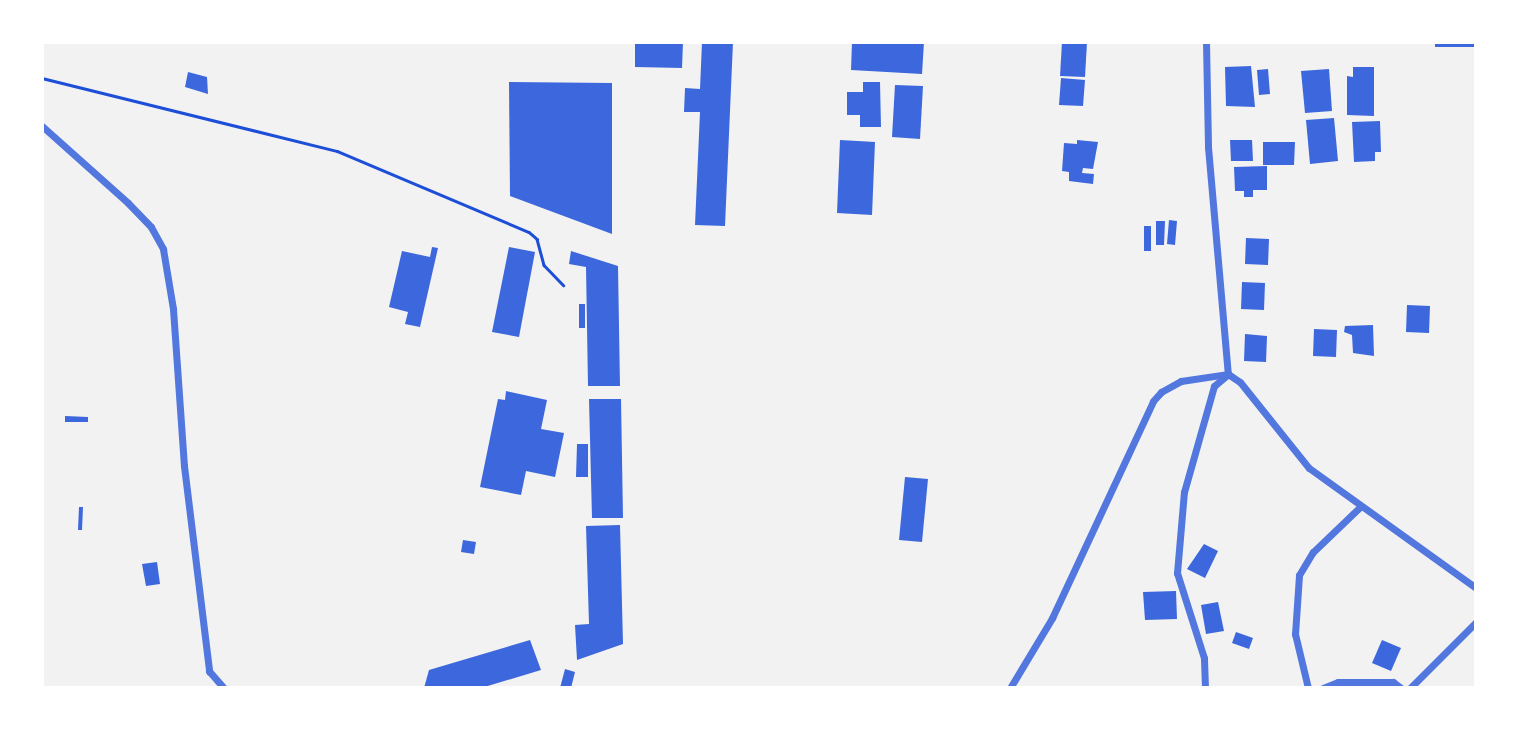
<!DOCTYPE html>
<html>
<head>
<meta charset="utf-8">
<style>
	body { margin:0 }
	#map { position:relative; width:1518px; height:730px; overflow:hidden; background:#f2f2f2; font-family:"Titillium Web",sans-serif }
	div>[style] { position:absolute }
	.building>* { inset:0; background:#3d67dc }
	.path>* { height:2.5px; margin:-1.25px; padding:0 1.25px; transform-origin:1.25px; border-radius:1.25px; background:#1d4ed8 }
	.minor>* { height:7px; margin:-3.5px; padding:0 3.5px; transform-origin:3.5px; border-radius:3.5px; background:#5277de }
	span { translate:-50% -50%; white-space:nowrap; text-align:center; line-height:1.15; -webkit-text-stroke:7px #fff; paint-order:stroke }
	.frame { position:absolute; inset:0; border:44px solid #fff; pointer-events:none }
</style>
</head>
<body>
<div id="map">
	<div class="building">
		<div style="clip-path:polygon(635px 42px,683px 42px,682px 68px,635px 67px)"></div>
		<div style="clip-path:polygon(702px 42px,733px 42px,725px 226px,695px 225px,700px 112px,684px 112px,685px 88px,700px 89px)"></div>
		<div style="clip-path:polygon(852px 42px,924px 42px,922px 74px,851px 70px)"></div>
		<div style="clip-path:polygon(1062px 42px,1087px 42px,1085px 77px,1060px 76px)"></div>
		<div style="clip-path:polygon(1435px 42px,1476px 42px,1476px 47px,1435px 47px)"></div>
		<div style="clip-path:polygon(1251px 66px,1255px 107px,1226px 106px,1225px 67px)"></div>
		<div style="clip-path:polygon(1353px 67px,1374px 67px,1374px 116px,1347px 115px,1347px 76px,1353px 77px)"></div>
		<div style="clip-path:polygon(1268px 69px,1270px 94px,1259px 95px,1257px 70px)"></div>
		<div style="clip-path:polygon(1329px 69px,1332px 111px,1305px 113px,1301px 71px)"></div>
		<div style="clip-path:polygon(188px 72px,207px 77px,208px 94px,185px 87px)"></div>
		<div style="clip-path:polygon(1061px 78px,1085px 80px,1083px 106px,1059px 105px)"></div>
		<div style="clip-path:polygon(509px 82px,612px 83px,612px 234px,510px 196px)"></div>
		<div style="clip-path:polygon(863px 82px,880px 82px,881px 127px,860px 127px,860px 115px,847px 115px,847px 92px,863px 92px)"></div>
		<div style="clip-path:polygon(895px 85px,923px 86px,920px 139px,892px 137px)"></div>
		<div style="clip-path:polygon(1334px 118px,1338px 161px,1310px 164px,1306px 120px)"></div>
		<div style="clip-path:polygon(1380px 121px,1381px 152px,1375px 152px,1375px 161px,1354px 162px,1352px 122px)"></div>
		<div style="clip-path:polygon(840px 140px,875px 142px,872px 215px,837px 213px)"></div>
		<div style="clip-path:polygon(1077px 140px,1098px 142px,1093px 169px,1083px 168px,1082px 173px,1094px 174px,1093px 184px,1069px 181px,1069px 172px,1062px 171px,1064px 143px,1077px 144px)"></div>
		<div style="clip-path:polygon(1230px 140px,1252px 140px,1253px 161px,1231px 161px)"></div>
		<div style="clip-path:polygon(1263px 142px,1295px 142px,1294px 165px,1263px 165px)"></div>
		<div style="clip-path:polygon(1267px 166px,1267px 190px,1253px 190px,1253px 197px,1244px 197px,1244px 191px,1235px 191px,1234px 167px)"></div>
		<div style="clip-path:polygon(1169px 220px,1177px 221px,1175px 245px,1167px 244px)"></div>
		<div style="clip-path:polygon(1156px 221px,1165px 221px,1164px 245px,1156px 245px)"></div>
		<div style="clip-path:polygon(1144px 226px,1151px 226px,1151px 251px,1144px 251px)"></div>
		<div style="clip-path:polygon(1246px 238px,1269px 239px,1268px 265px,1245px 264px)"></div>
		<div style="clip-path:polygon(432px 247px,438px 248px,420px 327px,405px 324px,408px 312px,389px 307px,402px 251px,430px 257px)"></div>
		<div style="clip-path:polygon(509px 247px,535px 252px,519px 337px,492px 332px)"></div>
		<div style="clip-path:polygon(571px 251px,618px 266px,620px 386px,588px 386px,586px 267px,569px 264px)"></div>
		<div style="clip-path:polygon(1242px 282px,1265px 283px,1264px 310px,1241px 309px)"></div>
		<div style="clip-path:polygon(579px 304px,585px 304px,585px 328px,579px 328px)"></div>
		<div style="clip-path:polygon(1407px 305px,1430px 306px,1429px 333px,1406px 332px)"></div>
		<div style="clip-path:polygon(1373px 325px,1374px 356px,1353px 353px,1352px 335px,1344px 332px,1345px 326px)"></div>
		<div style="clip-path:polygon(1314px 329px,1337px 330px,1336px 357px,1313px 356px)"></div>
		<div style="clip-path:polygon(1245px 334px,1267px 336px,1266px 362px,1244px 361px)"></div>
		<div style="clip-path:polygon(506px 391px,547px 400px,541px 429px,564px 433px,555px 477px,526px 471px,521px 495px,480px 487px,498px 399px,505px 400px)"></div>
		<div style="clip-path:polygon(589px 399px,621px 399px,623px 518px,592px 518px)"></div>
		<div style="clip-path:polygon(65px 416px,88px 417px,88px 422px,65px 422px)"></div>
		<div style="clip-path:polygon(577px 444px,588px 444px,588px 477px,576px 477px)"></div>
		<div style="clip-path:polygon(905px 477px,928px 479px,922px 542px,899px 540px)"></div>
		<div style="clip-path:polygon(79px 507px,83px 507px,82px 530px,78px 530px)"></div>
		<div style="clip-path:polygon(620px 525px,623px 644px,577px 660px,575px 625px,589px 624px,586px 526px)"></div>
		<div style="clip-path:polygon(463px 540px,476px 542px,474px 554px,461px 552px)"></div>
		<div style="clip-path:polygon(1204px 544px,1218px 551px,1205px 578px,1187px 569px)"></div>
		<div style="clip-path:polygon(157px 562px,160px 584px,146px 586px,142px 564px)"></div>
		<div style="clip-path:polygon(1176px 591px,1177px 619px,1145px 620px,1143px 592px)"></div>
		<div style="clip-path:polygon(1218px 602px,1224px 631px,1206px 634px,1201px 605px)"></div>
		<div style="clip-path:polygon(1236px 632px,1253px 638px,1249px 649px,1232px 643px)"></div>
		<div style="clip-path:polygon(530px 640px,541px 670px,481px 688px,424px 688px,429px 670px)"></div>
		<div style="clip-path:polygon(1382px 640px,1401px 648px,1391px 671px,1372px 663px)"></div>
		<div style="clip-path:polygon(565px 669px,575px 672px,571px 688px,560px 688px)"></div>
	</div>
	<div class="path">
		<div style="left:42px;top:78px;width:304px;rotate:13.9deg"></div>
		<div style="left:337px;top:151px;width:208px;rotate:22.9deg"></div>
		<div style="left:529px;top:232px;width:11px;rotate:41deg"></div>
		<div style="left:537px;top:239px;width:27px;rotate:75deg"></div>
		<div style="left:544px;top:265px;width:28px;rotate:46deg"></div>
	</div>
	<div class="minor">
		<div style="left:1206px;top:42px;width:105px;rotate:88.9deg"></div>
		<div style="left:1208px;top:147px;width:228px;rotate:85deg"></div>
		<div style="left:42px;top:126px;width:115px;rotate:41.8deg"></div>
		<div style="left:128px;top:203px;width:33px;rotate:46deg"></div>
		<div style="left:151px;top:227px;width:25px;rotate:61deg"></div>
		<div style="left:163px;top:249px;width:61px;rotate:80.5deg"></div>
		<div style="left:173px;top:309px;width:157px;rotate:86deg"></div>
		<div style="left:184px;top:466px;width:207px;rotate:83deg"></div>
		<div style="left:209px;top:671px;width:23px;rotate:49deg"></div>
		<div style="left:1010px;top:688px;width:82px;rotate:-59deg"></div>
		<div style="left:1052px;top:618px;width:239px;rotate:-65deg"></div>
		<div style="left:1153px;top:401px;width:12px;rotate:-48deg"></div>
		<div style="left:1161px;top:392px;width:23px;rotate:-29deg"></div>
		<div style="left:1181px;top:381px;width:48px;rotate:-8.5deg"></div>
		<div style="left:1228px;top:374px;width:14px;rotate:34deg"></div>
		<div style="left:1240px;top:382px;width:110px;rotate:51.3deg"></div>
		<div style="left:1309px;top:468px;width:206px;rotate:35.7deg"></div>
		<div style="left:1205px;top:688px;width:30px;rotate:-92deg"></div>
		<div style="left:1204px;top:658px;width:89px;rotate:-107.6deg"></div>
		<div style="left:1177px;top:573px;width:81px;rotate:-85.1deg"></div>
		<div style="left:1184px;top:492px;width:110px;rotate:-74.2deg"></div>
		<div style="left:1214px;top:386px;width:17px;rotate:-40deg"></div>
		<div style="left:1308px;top:688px;width:56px;rotate:-103.5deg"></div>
		<div style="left:1295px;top:634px;width:59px;rotate:-86.1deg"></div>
		<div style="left:1299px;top:575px;width:27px;rotate:-59deg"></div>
		<div style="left:1313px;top:552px;width:65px;rotate:-43.8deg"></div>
		<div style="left:1323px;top:688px;width:16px;rotate:-22deg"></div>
		<div style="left:1338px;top:682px;width:55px"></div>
		<div style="left:1393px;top:682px;width:10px;rotate:37deg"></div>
		<div style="left:1410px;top:688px;width:93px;rotate:-45deg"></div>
	</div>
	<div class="frame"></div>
</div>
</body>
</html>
